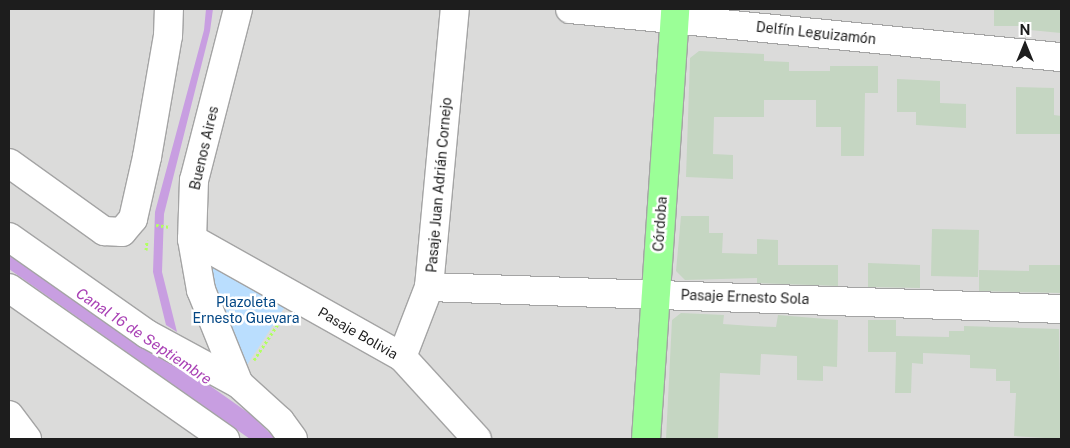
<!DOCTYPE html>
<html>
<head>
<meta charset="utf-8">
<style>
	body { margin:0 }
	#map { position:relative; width:1070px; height:448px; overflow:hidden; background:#e2efe2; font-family:"Public Sans",sans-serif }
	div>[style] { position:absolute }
	.residential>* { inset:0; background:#dbdbda }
	.park>* { inset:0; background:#badefe }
	.water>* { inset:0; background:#c89ee1 }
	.building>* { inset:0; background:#c5d6c2 }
	.path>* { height:3px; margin-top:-1.5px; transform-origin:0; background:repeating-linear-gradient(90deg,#b1ff63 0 2.5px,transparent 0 5px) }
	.roads { filter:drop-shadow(1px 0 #a4a4a4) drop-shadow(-1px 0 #a4a4a4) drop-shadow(0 1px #a4a4a4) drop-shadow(0 -1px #a4a4a4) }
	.minor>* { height:28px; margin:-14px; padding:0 14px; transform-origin:14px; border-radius:14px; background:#fff }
	.major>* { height:28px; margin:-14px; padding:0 14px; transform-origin:14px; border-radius:14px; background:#9bff97 }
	span { translate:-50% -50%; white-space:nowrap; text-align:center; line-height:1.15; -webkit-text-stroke:5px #fff; paint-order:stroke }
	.street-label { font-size:14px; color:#1d1d1d }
	.park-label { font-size:14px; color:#024684 }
	.water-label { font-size:15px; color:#a941b5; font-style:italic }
	.frame { position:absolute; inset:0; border:10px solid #1d1d1d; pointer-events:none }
	.north { position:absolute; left:1000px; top:20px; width:50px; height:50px; -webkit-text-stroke:4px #fff; paint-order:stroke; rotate:0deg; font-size:14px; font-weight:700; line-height:20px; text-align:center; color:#1d1d1d }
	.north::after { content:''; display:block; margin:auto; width:18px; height:22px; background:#1d1d1d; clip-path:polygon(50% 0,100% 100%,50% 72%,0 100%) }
</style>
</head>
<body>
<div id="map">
	<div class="residential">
		<div style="clip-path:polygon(9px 9px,1061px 9px,1061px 439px,9px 439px)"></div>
	</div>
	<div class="park">
		<div style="clip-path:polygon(197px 246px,290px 299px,240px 376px)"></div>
	</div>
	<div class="water">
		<div style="clip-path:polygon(206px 9px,213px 9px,210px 31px,164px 214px,162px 272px,177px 332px,166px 325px,153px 272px,155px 212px,204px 30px)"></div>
		<div style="clip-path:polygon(9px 244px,250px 414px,276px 439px,250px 439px,9px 269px)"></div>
	</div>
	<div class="building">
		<div style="clip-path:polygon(994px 9px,1061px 9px,1061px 33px,1030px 30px,1030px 26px,994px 26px)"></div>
		<div style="clip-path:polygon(699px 51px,764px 54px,764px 61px,789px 62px,789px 71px,830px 71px,830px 66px,878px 66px,878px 93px,865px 93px,864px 156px,841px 156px,841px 127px,816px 127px,816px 100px,764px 100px,764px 117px,714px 117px,713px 154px,733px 155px,733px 179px,686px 177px,690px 58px)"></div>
		<div style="clip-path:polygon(897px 79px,940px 81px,940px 103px,966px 104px,966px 128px,916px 125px,916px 112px,897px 112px)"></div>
		<div style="clip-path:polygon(1016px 87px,1054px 88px,1054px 115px,1061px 116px,1061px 134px,1016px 134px)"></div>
		<div style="clip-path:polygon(681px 216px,709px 216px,709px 233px,723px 233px,722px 253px,757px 254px,757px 239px,778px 240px,778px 265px,838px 265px,838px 286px,757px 283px,757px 278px,685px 280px,676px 271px)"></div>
		<div style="clip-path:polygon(932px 229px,979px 230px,978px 277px,931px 276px)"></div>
		<div style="clip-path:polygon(868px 263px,920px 265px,920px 288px,868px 287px)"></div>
		<div style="clip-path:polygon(1029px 265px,1061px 265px,1061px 293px,979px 291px,979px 270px,1029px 271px)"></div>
		<div style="clip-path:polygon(681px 313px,724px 315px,723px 324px,752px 326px,776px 327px,778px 315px,838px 320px,837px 367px,823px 366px,823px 381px,797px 380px,797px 356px,761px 354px,760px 375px,720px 373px,718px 439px,666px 439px,672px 320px)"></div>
		<div style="clip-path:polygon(868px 320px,896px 320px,896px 336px,949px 337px,949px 331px,964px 331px,964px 326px,1059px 329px,1061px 439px,1014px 436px,1016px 393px,1010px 393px,1010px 381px,996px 381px,996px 369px,970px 368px,970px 355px,923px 353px,923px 364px,912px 363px,911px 393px,895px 393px,896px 352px,868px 352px)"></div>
	</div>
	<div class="path">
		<div style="left:156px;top:225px;width:14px;rotate:8deg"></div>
		<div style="left:146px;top:250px;width:10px;rotate:-84deg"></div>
		<div style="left:254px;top:360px;width:50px;rotate:-56.3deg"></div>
	</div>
	<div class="roads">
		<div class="minor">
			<div style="left:238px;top:9px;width:177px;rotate:104.4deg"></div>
			<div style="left:194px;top:180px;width:59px;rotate:91.9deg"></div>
			<div style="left:192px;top:239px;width:52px;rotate:80deg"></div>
			<div style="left:201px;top:290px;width:101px;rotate:68deg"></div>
			<div style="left:239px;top:384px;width:55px;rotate:42.1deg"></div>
			<div style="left:280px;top:421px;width:22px;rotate:54deg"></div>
			<div style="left:570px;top:9px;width:493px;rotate:5.6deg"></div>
			<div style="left:9px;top:163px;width:117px;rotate:35.6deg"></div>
			<div style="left:104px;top:231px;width:18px;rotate:3deg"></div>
			<div style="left:122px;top:232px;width:17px;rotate:-50deg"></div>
			<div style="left:133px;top:219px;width:64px;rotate:-77.3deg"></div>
			<div style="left:147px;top:157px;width:123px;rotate:-80.2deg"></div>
			<div style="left:168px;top:36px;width:27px;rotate:-88deg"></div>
			<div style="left:9px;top:237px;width:169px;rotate:35.1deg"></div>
			<div style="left:147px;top:334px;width:105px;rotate:28.5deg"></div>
			<div style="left:192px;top:239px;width:241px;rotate:29.3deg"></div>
			<div style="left:402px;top:357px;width:111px;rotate:47.6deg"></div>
			<div style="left:429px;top:287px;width:632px;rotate:1.99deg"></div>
			<div style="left:9px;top:288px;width:264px;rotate:35deg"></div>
			<div style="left:402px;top:357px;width:75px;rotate:-68.9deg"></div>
			<div style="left:429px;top:287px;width:279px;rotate:-84.7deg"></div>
			<div style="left:9px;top:415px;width:30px;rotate:53deg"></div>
		</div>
		<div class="major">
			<div style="left:646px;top:439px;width:431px;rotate:-86.1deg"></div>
		</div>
	</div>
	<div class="street-label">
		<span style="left:816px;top:33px;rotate:6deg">Delfín Leguizamón</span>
		<span style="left:204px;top:148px;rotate:-77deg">Buenos Aires</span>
		<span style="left:439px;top:185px;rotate:-85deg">Pasaje Juan Adrián Cornejo</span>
		<span style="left:660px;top:224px;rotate:-86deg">Córdoba</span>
		<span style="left:745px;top:297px;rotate:2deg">Pasaje Ernesto Sola</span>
		<span style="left:358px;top:333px;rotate:30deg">Pasaje Bolivia</span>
	</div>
	<div class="park-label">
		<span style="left:246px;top:310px">Plazoleta<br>Ernesto Guevara</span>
	</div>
	<div class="water-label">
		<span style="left:144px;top:336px;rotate:34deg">Canal 16 de Septiembre</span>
	</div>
	<div class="frame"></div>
	<div class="north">N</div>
</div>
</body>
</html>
